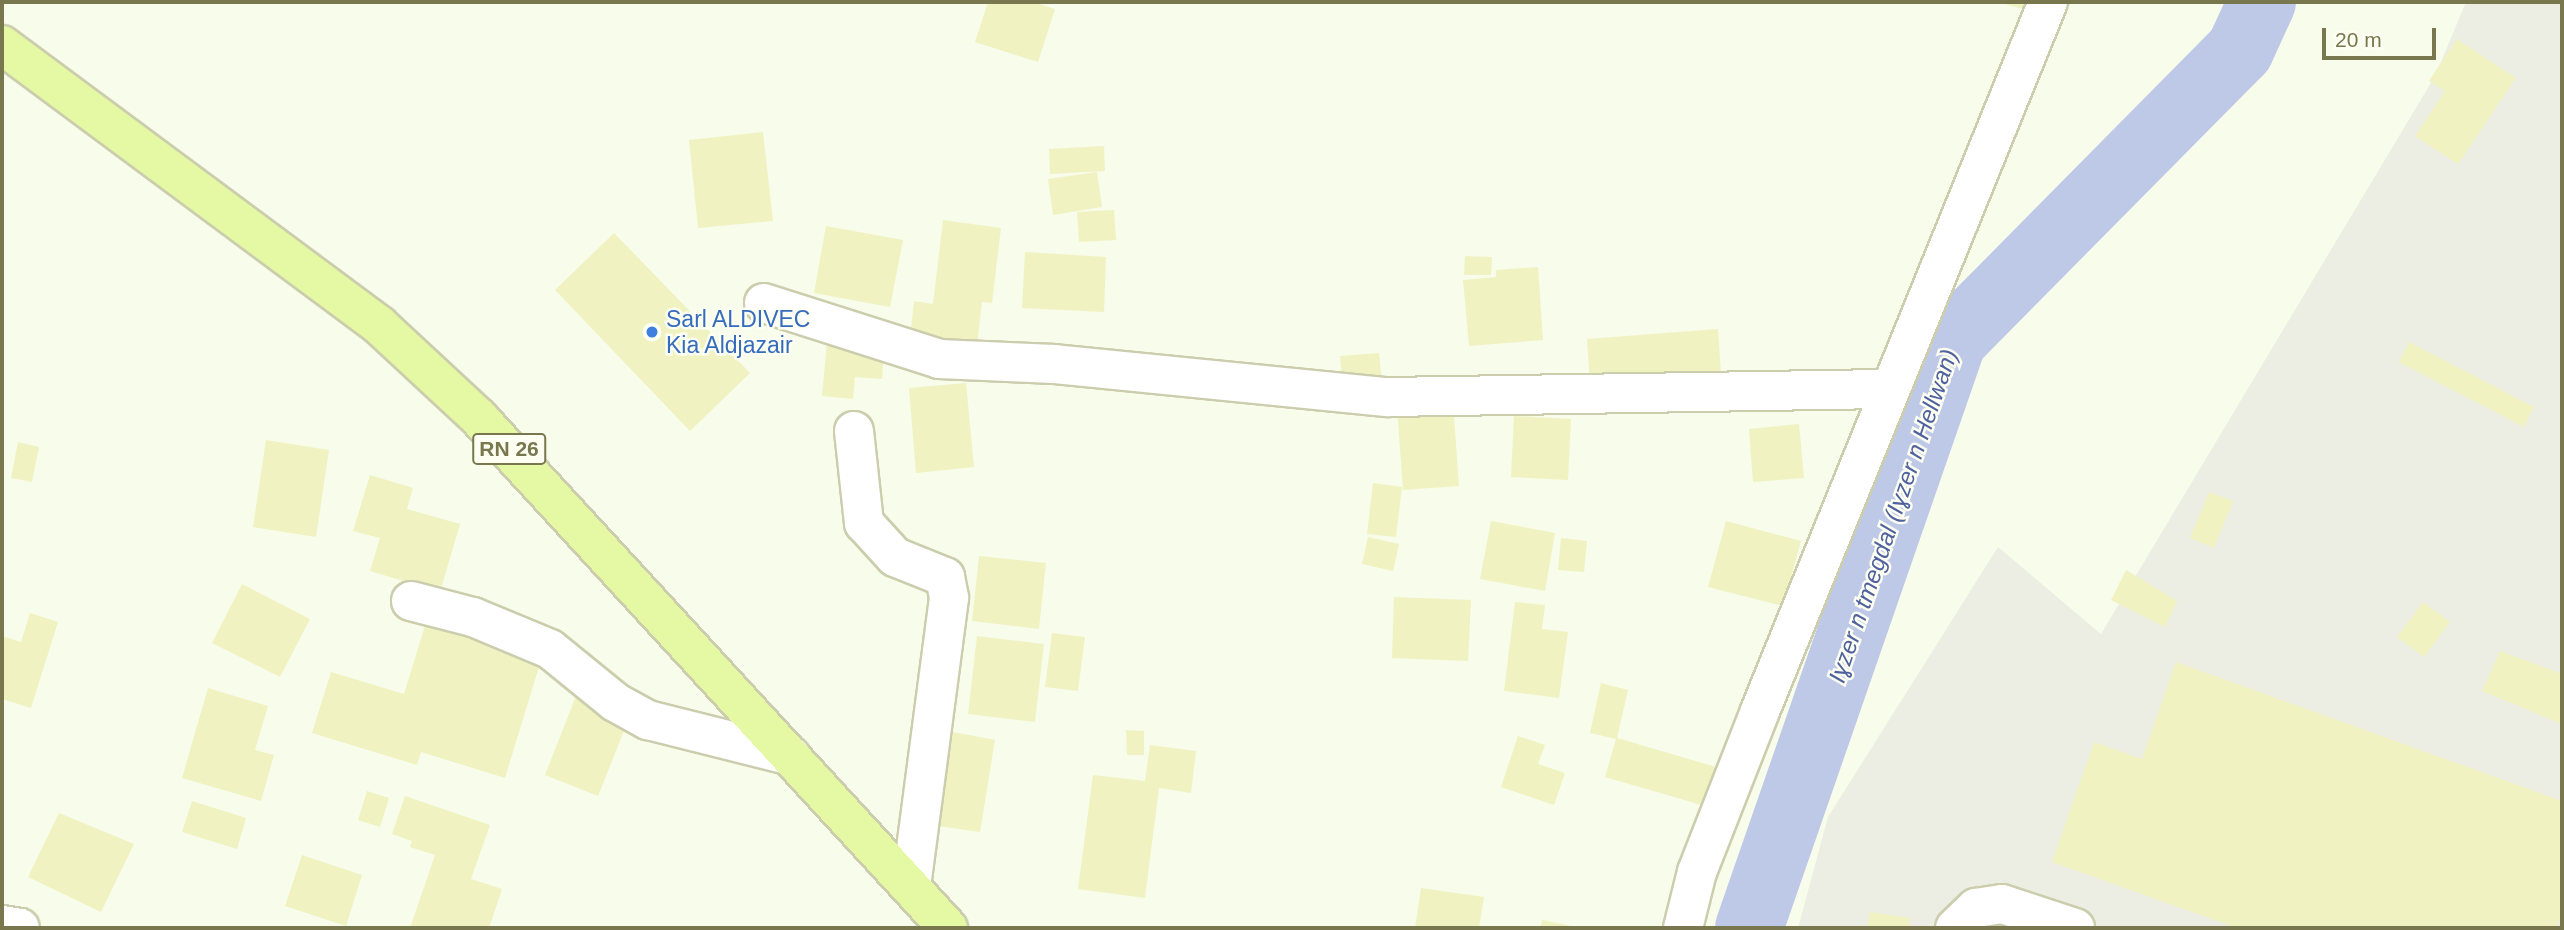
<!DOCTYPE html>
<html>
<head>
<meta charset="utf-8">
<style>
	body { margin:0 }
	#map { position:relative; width:2564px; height:930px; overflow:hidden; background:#f8fcea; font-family:Arial,sans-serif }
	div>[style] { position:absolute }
	.industrial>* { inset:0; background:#edeee3 }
	.river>* { height:68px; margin:-34px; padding:0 34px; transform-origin:34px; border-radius:34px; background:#bec8e7 }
	.building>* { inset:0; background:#f1f2c2 }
	.roads { filter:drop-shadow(2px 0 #cbcdad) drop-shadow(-2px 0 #cbcdad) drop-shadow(0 2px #cbcdad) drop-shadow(0 -2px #cbcdad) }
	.minor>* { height:38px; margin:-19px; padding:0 19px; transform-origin:19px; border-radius:19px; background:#fff }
	.major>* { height:38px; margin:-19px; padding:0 19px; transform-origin:19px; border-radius:19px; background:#e5f9a4 }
	.dots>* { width:19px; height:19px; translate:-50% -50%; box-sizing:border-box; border:4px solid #fcfff1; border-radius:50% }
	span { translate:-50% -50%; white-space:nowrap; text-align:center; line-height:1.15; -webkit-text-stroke:5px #fcfff1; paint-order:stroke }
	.shield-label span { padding:2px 5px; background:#fcfff1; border:2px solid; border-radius:5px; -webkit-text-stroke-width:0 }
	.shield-label { font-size:21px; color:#78774d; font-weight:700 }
	.shop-label { font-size:23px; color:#366cbe }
	.left { translate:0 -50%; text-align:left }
	.water-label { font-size:24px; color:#5061a0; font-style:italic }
	.frame { position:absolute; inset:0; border:4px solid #78774d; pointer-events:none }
	.scale { position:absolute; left:2322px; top:28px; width:114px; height:32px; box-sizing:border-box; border:4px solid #78774d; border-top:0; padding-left:9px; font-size:21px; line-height:24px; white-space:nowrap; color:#78774d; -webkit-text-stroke:5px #fcfff1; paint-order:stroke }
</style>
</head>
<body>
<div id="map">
	<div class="industrial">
		<div style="clip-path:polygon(2466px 2px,2562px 2px,2562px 928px,1798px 928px,1828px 817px,1998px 547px,2101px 634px,2435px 76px)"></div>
	</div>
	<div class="river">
		<div style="left:1749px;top:928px;width:622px;rotate:-70.87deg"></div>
		<div style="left:1953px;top:340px;width:408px;rotate:-45.3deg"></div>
		<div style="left:2240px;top:50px;width:53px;rotate:-65.4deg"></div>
	</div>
	<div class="building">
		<div style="clip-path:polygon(988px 2px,1034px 2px,1055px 9px,1038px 62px,975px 42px)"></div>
		<div style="clip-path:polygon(1998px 2px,2041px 2px,2037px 13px)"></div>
		<div style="clip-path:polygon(2457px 39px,2516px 78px,2458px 164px,2415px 136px,2445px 91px,2429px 81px)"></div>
		<div style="clip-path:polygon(763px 132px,773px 221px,698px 228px,689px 140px)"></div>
		<div style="clip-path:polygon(1104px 146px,1105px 171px,1050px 174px,1049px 149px)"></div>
		<div style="clip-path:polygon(1097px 172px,1102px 207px,1053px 215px,1048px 179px)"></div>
		<div style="clip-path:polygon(1114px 210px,1116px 240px,1079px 242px,1077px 212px)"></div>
		<div style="clip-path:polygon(943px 220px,1001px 228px,992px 303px,982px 302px,977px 345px,910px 337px,914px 301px,933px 304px)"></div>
		<div style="clip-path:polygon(826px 226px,903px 240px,890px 307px,814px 293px)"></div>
		<div style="clip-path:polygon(614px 233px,750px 373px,690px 431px,555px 290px)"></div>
		<div style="clip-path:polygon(1025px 252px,1106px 257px,1104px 312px,1022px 308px)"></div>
		<div style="clip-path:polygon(1465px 256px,1492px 257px,1491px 275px,1464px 275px)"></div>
		<div style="clip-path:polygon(1538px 267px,1543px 340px,1469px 346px,1463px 280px,1496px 277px,1496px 270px)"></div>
		<div style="clip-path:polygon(1718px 329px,1721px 374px,1590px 384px,1587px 339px)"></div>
		<div style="clip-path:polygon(2409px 342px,2534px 407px,2524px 427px,2399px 362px)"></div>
		<div style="clip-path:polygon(827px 343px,884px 348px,882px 379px,855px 377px,853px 399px,822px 396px)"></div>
		<div style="clip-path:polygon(1379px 353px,1382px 383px,1343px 387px,1340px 356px)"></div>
		<div style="clip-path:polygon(966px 383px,974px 467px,916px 473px,909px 388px)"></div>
		<div style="clip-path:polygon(1453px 402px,1459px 486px,1403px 490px,1397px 407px)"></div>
		<div style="clip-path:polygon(1514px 416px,1571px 419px,1568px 480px,1511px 477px)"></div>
		<div style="clip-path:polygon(1799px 424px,1804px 478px,1753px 482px,1749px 429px)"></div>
		<div style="clip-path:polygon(266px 440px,329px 450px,316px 537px,253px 527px)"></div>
		<div style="clip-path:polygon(18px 442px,39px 447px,32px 482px,11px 478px)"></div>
		<div style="clip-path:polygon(370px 475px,413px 488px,407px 509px,460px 524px,440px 592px,370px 571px,380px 538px,353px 531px)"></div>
		<div style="clip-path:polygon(1373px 483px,1402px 487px,1396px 537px,1367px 534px)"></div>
		<div style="clip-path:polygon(2209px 492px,2233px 501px,2214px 548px,2190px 538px)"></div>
		<div style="clip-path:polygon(1491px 521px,1555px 533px,1545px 591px,1480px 579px)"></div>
		<div style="clip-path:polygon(1726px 521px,1801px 541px,1783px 606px,1708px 587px)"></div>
		<div style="clip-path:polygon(1368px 537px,1399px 544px,1393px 571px,1362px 564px)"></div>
		<div style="clip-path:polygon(1561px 538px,1587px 541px,1584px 572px,1558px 570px)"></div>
		<div style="clip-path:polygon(979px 556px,1046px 563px,1039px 629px,972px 621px)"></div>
		<div style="clip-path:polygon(2126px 570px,2177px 601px,2165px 627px,2111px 600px)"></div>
		<div style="clip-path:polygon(242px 584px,310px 619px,280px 677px,212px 643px)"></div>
		<div style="clip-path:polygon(1394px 597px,1471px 600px,1468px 661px,1392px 658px)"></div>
		<div style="clip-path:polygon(1515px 602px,1545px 605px,1542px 629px,1568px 632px,1559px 698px,1504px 691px)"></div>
		<div style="clip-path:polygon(2423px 602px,2450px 622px,2424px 657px,2397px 637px)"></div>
		<div style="clip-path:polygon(30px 613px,58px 622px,31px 708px,2px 699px,2px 636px,21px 642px)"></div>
		<div style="clip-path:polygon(427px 619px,542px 657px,505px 778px,421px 752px,417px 765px,312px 733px,331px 672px,404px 694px)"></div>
		<div style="clip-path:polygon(1052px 633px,1085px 637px,1078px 691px,1045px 687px)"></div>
		<div style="clip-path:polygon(977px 636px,1044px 644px,1035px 722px,968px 714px)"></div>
		<div style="clip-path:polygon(2500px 651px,2562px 674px,2562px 724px,2482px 691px)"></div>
		<div style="clip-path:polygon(2176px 662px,2562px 801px,2562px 912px,2556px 928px,2237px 928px,2052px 862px,2094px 742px,2142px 759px)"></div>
		<div style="clip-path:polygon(1601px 683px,1628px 690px,1617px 738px,1716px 767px,1705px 806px,1605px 777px,1616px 739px,1590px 733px)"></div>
		<div style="clip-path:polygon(208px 688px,268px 706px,255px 750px,274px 755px,261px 801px,182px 778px)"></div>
		<div style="clip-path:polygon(578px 691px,631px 713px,598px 796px,545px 775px)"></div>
		<div style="clip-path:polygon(1126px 730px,1144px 731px,1144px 755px,1127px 755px)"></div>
		<div style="clip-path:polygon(953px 732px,995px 740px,980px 832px,938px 826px)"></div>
		<div style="clip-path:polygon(1518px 736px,1545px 745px,1538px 764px,1565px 773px,1554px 805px,1501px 787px)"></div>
		<div style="clip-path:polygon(1150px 745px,1196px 751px,1191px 793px,1159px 788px,1145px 898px,1078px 889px,1093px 775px,1145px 781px)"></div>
		<div style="clip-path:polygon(367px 791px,389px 798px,380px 827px,358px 820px)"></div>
		<div style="clip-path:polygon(405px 796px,490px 825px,471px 879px,502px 889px,489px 928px,410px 928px,435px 855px,410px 847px,412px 841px,392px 834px)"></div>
		<div style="clip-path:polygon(192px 801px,246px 818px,237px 849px,182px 832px)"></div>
		<div style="clip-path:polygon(59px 813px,134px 844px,101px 912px,28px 877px)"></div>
		<div style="clip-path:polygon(302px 855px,362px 875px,346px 926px,285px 906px)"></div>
		<div style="clip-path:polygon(1421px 888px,1484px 897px,1479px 928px,1415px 928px)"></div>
		<div style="clip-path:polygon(1870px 912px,1910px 918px,1909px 928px,1867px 928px)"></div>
		<div style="clip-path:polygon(1542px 920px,1576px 927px,1576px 928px,1540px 928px)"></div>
	</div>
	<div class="roads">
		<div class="minor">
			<div style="left:764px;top:303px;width:184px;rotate:17.7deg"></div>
			<div style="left:939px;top:359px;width:115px;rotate:2.5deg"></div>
			<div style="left:1054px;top:364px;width:335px;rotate:5.7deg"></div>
			<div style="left:1387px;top:397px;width:500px;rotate:-0.92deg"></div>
			<div style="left:854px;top:431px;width:93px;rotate:83.8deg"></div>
			<div style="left:864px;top:523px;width:46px;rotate:47.6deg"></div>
			<div style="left:895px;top:557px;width:54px;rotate:21.8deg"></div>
			<div style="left:945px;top:577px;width:21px;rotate:79deg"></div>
			<div style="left:949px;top:598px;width:290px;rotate:97.5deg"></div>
			<div style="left:411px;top:601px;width:64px;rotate:14.5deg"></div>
			<div style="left:473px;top:617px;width:83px;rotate:22.6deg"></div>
			<div style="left:550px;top:649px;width:84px;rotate:39.2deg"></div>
			<div style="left:615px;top:702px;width:38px;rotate:29deg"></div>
			<div style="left:648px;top:720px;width:147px;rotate:14.1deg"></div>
			<div style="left:2px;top:925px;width:18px;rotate:9deg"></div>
			<div style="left:1683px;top:928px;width:58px;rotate:-76deg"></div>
			<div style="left:1697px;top:872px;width:173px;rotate:-68.6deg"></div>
			<div style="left:1760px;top:711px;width:765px;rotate:-67.89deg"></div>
			<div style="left:1955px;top:928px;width:29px;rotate:-44deg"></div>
			<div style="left:1976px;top:908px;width:26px;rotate:-9deg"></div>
			<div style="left:2002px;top:904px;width:77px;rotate:18.2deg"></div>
		</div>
		<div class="major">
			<div style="left:2px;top:45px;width:470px;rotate:36.6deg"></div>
			<div style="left:379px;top:325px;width:137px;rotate:42.9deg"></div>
			<div style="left:479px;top:418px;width:693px;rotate:47.4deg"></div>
		</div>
	</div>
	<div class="dots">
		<div style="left:652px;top:332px;background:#3f7fe0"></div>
	</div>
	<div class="shield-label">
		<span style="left:509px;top:449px">RN 26</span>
	</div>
	<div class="shop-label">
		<span class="left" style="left:666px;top:332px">Sarl ALDIVEC<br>Kia Aldjazair</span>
	</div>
	<div class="water-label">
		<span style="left:1893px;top:516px;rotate:-71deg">Iɣzer n tmegdal (Iɣzer n Hellwan)</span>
	</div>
	<div class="frame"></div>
	<div class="scale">20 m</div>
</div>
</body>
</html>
